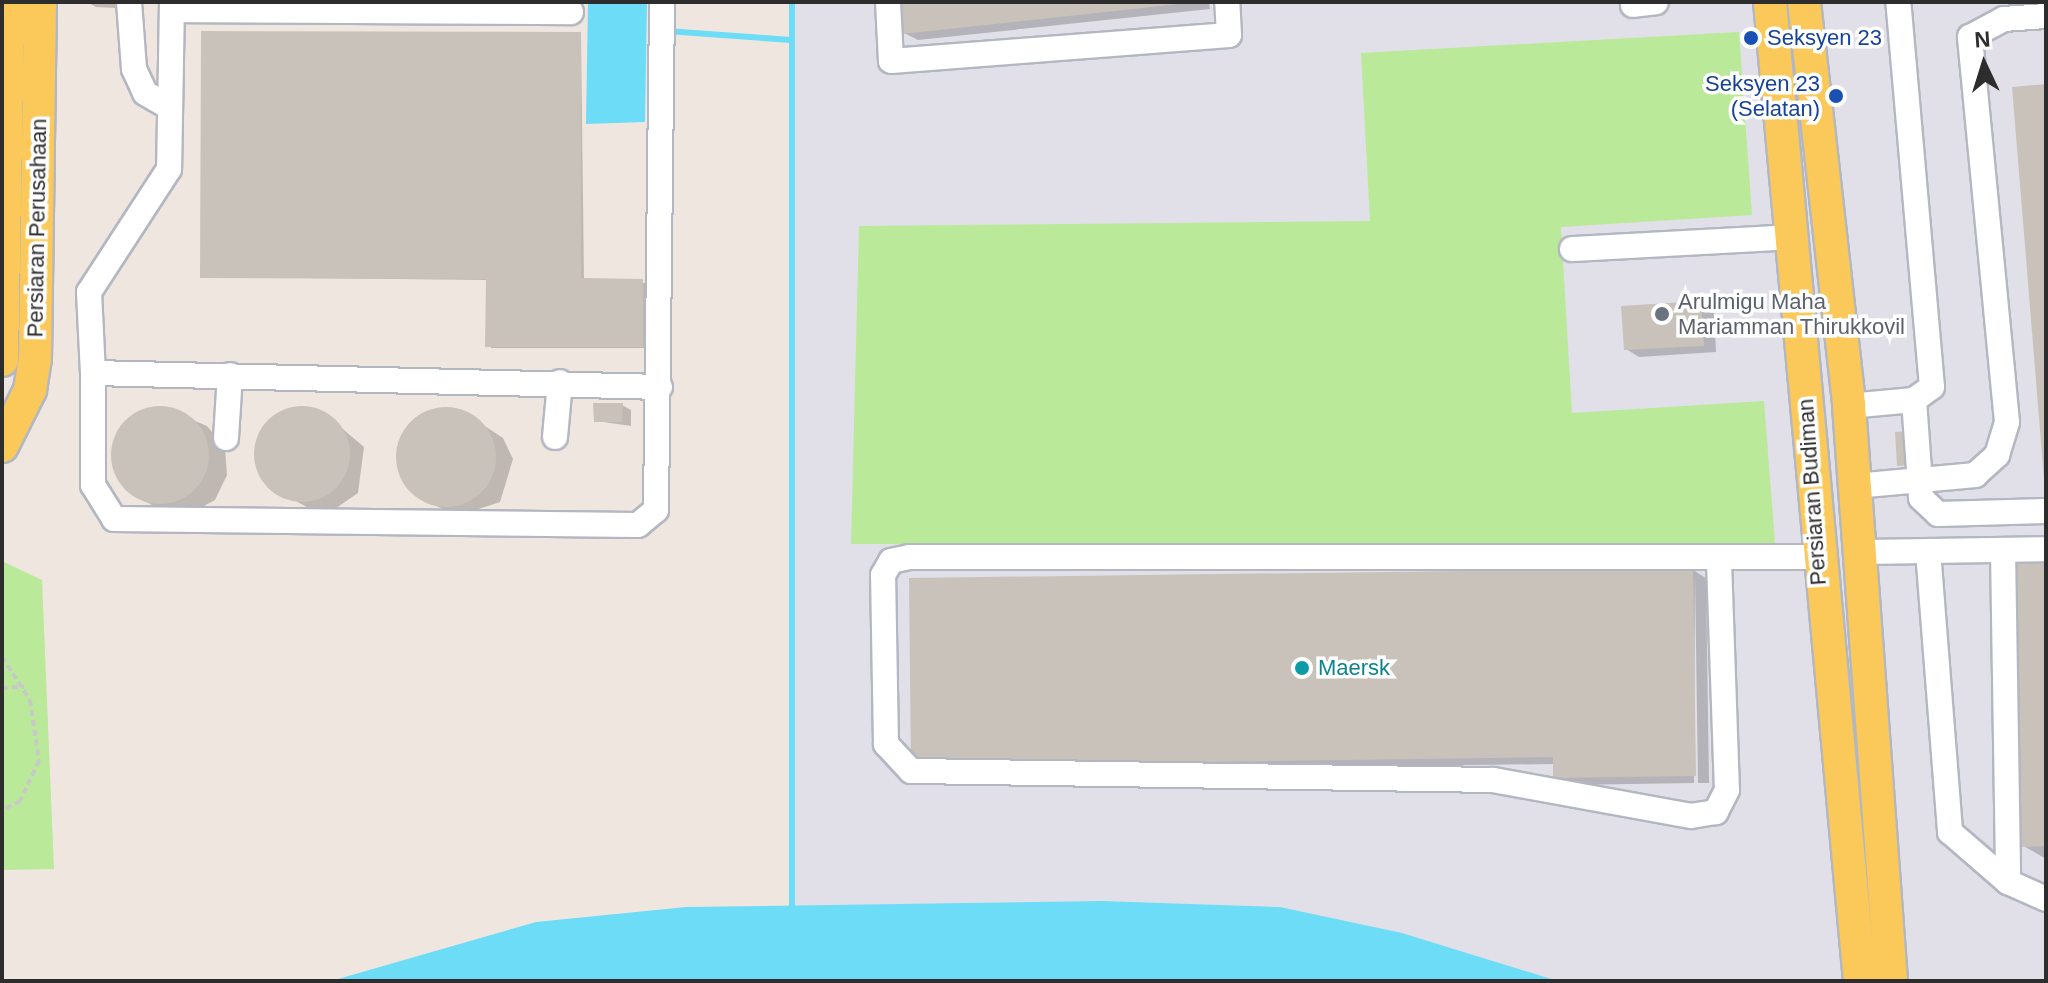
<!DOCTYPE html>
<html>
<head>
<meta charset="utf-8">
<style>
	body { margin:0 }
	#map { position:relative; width:2048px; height:983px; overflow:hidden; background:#efe7df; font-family:Helvetica,sans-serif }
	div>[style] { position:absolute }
	.industrial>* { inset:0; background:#e1e0e8 }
	.green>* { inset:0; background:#bae999 }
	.water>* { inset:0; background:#6ddcf7 }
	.shadow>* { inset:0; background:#0003 }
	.stream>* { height:6px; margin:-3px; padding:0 3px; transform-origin:3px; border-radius:3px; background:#6ddcf7 }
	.building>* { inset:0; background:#c8c2ba }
	.round { border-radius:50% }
	.path>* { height:4px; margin-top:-2px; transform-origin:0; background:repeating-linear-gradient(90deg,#c8c8c8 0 6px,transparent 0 10px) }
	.roads { filter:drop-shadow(2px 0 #b3b7c1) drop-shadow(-2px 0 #b3b7c1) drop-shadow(0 2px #b3b7c1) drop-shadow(0 -2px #b3b7c1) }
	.minor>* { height:24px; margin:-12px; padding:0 12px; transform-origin:12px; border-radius:12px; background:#fff }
	.major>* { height:32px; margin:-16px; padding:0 16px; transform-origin:16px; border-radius:16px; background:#fac95a }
	.dots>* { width:22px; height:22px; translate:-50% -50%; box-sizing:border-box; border:4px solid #fff; border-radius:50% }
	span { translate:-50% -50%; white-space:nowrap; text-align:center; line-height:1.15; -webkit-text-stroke:7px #fff; paint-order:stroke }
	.transit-label { font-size:22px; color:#164399 }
	.left { translate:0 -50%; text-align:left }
	.right { translate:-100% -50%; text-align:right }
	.street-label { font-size:22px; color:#2d2d2d }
	.worship-label { font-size:22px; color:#5b616d }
	.culture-label { font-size:22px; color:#0d838f }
	.frame { position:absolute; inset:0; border:4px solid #2d2d2d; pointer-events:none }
	.north { position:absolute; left:1944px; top:24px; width:80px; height:80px; -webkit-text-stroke:6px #fff; paint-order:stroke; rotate:356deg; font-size:22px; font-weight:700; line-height:32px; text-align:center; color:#2d2d2d }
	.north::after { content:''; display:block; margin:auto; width:28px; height:36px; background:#2d2d2d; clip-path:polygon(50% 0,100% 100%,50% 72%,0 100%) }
</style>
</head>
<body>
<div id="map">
	<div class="industrial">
		<div style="clip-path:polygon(792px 2px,2046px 2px,2046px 981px,1558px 981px,1402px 933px,1280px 907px,1102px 901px,791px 907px)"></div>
	</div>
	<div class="green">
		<div style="clip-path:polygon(1739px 32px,1752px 215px,1561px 227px,1572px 413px,1764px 401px,1775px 543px,851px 544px,859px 226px,1370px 221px,1361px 53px)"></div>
		<div style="clip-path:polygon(2px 561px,42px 580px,54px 869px,2px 870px)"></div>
	</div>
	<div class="water">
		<div style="clip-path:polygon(588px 2px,647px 2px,645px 122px,586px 124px)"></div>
		<div style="clip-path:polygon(1102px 901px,1280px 907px,1402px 933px,1558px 981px,331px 981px,536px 922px,686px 907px)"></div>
	</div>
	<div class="shadow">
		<div style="clip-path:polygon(87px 2px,136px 2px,136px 9px,96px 7px)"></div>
		<div style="clip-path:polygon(901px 2px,1209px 2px,1210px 9px,918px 40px,904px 33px)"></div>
		<div style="clip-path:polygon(581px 34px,584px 280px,646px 283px,646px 348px,491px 348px,488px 280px,202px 277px)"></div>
		<div style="clip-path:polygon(1701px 303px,1714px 311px,1716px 352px,1639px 357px,1626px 349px)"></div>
		<div style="clip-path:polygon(622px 405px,631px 410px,631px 426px,596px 421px)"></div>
		<div style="clip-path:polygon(162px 407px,207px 426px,225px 448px,227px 475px,215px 500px,191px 513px,164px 512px,145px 501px,122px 485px,112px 460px,117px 433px,136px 413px)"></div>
		<div style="clip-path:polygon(292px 409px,324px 413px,364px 447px,358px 493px,332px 511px,316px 512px,268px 486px,255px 456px,264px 426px)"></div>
		<div style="clip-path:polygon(442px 409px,465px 413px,503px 438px,513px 459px,500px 502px,457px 516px,416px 496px,402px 478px,397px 455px,404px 433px)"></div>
		<div style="clip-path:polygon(2046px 561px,2046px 859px,2022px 845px)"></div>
		<div style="clip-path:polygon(1693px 570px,1706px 578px,1709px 783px,1698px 783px,1695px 575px,1694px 783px,1568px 785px,1555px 777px,1555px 764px,927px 772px)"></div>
	</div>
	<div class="stream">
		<div style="left:666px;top:31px;width:125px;rotate:4.1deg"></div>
		<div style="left:792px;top:914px;width:912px;rotate:-90deg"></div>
	</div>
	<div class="building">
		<div style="clip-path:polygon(899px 2px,1179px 2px,1179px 4px,902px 34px)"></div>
		<div style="clip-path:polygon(201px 31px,581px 32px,581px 278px,643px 279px,643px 347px,485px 347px,486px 279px,200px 278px)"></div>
		<div style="clip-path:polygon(2046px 84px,2046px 479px,2044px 479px,2012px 87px)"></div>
		<div style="clip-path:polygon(1701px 301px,1704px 346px,1624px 350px,1621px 306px)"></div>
		<div style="clip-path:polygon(593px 403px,623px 403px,622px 422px,594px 422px)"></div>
		<div class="round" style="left:111px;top:406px;width:98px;height:98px"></div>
		<div class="round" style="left:254px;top:406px;width:96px;height:96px"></div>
		<div class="round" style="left:396px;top:407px;width:100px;height:100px"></div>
		<div style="clip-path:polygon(1910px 431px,1912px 465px,1897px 466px,1895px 432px)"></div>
		<div style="clip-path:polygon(2017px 559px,2046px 559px,2046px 846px,2020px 847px)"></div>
		<div style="clip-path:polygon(1693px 568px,1696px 776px,1553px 778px,1553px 757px,911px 766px,909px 578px)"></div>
	</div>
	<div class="path">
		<div style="left:2px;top:657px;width:51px;rotate:56.9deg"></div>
		<div style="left:30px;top:700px;width:62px;rotate:81.6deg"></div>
		<div style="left:39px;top:761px;width:44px;rotate:115.4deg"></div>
		<div style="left:20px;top:801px;width:20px;rotate:153deg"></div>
		<div style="left:2px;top:688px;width:22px;rotate:-3deg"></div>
	</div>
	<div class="roads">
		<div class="minor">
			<div style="left:129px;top:2px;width:67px;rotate:85.7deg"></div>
			<div style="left:134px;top:69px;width:26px;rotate:65deg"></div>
			<div style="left:145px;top:93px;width:28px;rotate:30deg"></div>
			<div style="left:172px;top:2px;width:167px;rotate:91deg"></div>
			<div style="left:169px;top:169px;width:147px;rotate:123deg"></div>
			<div style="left:89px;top:292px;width:81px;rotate:87.2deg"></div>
			<div style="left:93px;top:373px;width:567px;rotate:1.41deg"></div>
			<div style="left:888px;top:2px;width:59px;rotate:87.1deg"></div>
			<div style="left:891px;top:61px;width:339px;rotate:-4.4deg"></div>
			<div style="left:1229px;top:35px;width:33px;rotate:-93deg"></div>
			<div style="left:1633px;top:5px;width:23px;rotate:-7deg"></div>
			<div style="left:172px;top:10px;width:399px;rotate:0.3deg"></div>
			<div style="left:1572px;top:249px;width:220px;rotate:-3.1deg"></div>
			<div style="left:93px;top:373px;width:112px;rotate:90deg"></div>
			<div style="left:93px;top:485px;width:40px;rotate:58deg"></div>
			<div style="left:114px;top:519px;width:524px;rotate:0.66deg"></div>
			<div style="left:638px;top:525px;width:23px;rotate:-40deg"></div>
			<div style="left:656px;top:510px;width:508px;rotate:-89.32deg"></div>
			<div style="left:1914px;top:400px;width:98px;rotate:85.9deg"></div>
			<div style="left:1921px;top:498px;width:23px;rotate:43deg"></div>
			<div style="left:1938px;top:514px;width:108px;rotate:-1.6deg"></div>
			<div style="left:1849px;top:406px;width:65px;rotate:-5.3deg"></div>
			<div style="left:1914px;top:400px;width:22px;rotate:-36deg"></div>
			<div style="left:1932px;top:387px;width:386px;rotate:-95deg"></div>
			<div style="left:555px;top:437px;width:55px;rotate:-84.8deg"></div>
			<div style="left:226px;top:438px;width:63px;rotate:-86.4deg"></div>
			<div style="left:1855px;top:486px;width:121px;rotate:-5.2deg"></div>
			<div style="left:1975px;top:475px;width:30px;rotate:-42deg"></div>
			<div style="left:1997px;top:455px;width:34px;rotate:-73deg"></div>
			<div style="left:2007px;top:422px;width:387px;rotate:-95.5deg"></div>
			<div style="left:1970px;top:37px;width:38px;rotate:-28deg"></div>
			<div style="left:2004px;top:19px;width:42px;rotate:-4.1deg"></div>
			<div style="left:2003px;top:550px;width:332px;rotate:89.1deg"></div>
			<div style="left:1928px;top:551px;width:282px;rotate:85.5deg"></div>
			<div style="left:1950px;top:832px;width:77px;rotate:40.8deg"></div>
			<div style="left:2008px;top:882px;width:42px;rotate:24.1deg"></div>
			<div style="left:1861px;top:552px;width:185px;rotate:-0.9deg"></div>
			<div style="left:1719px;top:562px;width:228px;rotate:88deg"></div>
			<div style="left:1727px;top:790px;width:25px;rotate:117deg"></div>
			<div style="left:1716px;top:812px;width:25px;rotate:171deg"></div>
			<div style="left:1691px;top:816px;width:201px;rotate:-169.7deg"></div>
			<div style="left:1493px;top:780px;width:582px;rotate:-179.11deg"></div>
			<div style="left:911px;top:771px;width:37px;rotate:-133deg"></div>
			<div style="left:886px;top:744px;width:169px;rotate:-91deg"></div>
			<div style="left:883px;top:575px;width:16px;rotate:-60deg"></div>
			<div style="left:891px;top:561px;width:19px;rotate:-12deg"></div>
			<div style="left:910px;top:557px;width:906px"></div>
		</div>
		<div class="major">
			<div style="left:1770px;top:2px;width:983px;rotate:84.75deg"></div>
			<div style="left:1804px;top:2px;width:406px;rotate:83.6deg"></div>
			<div style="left:1849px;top:406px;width:577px;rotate:85.82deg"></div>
			<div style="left:2px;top:360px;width:358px;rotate:-89deg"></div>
			<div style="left:2px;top:446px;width:63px;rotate:-63.4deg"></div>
			<div style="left:30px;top:390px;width:32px;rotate:-81deg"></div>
			<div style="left:35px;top:358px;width:356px;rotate:-89.2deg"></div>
		</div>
	</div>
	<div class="dots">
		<div style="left:1751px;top:38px;background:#1a4fb4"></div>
		<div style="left:1836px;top:96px;background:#1a4fb4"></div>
		<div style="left:1662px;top:314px;background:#6b7280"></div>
		<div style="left:1302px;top:668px;background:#0f9aa8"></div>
	</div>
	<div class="transit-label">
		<span class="left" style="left:1767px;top:38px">Seksyen 23</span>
		<span class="right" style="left:1820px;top:96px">Seksyen 23<br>(Selatan)</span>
	</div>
	<div class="street-label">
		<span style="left:37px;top:228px;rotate:-89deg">Persiaran Perusahaan</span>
		<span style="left:1812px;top:492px;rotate:-94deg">Persiaran Budiman</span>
	</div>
	<div class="worship-label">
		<span class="left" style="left:1678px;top:314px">Arulmigu Maha<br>Mariamman Thirukkovil</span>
	</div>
	<div class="culture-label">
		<span class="left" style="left:1318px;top:668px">Maersk</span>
	</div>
	<div class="frame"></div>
	<div class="north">N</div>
</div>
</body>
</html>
